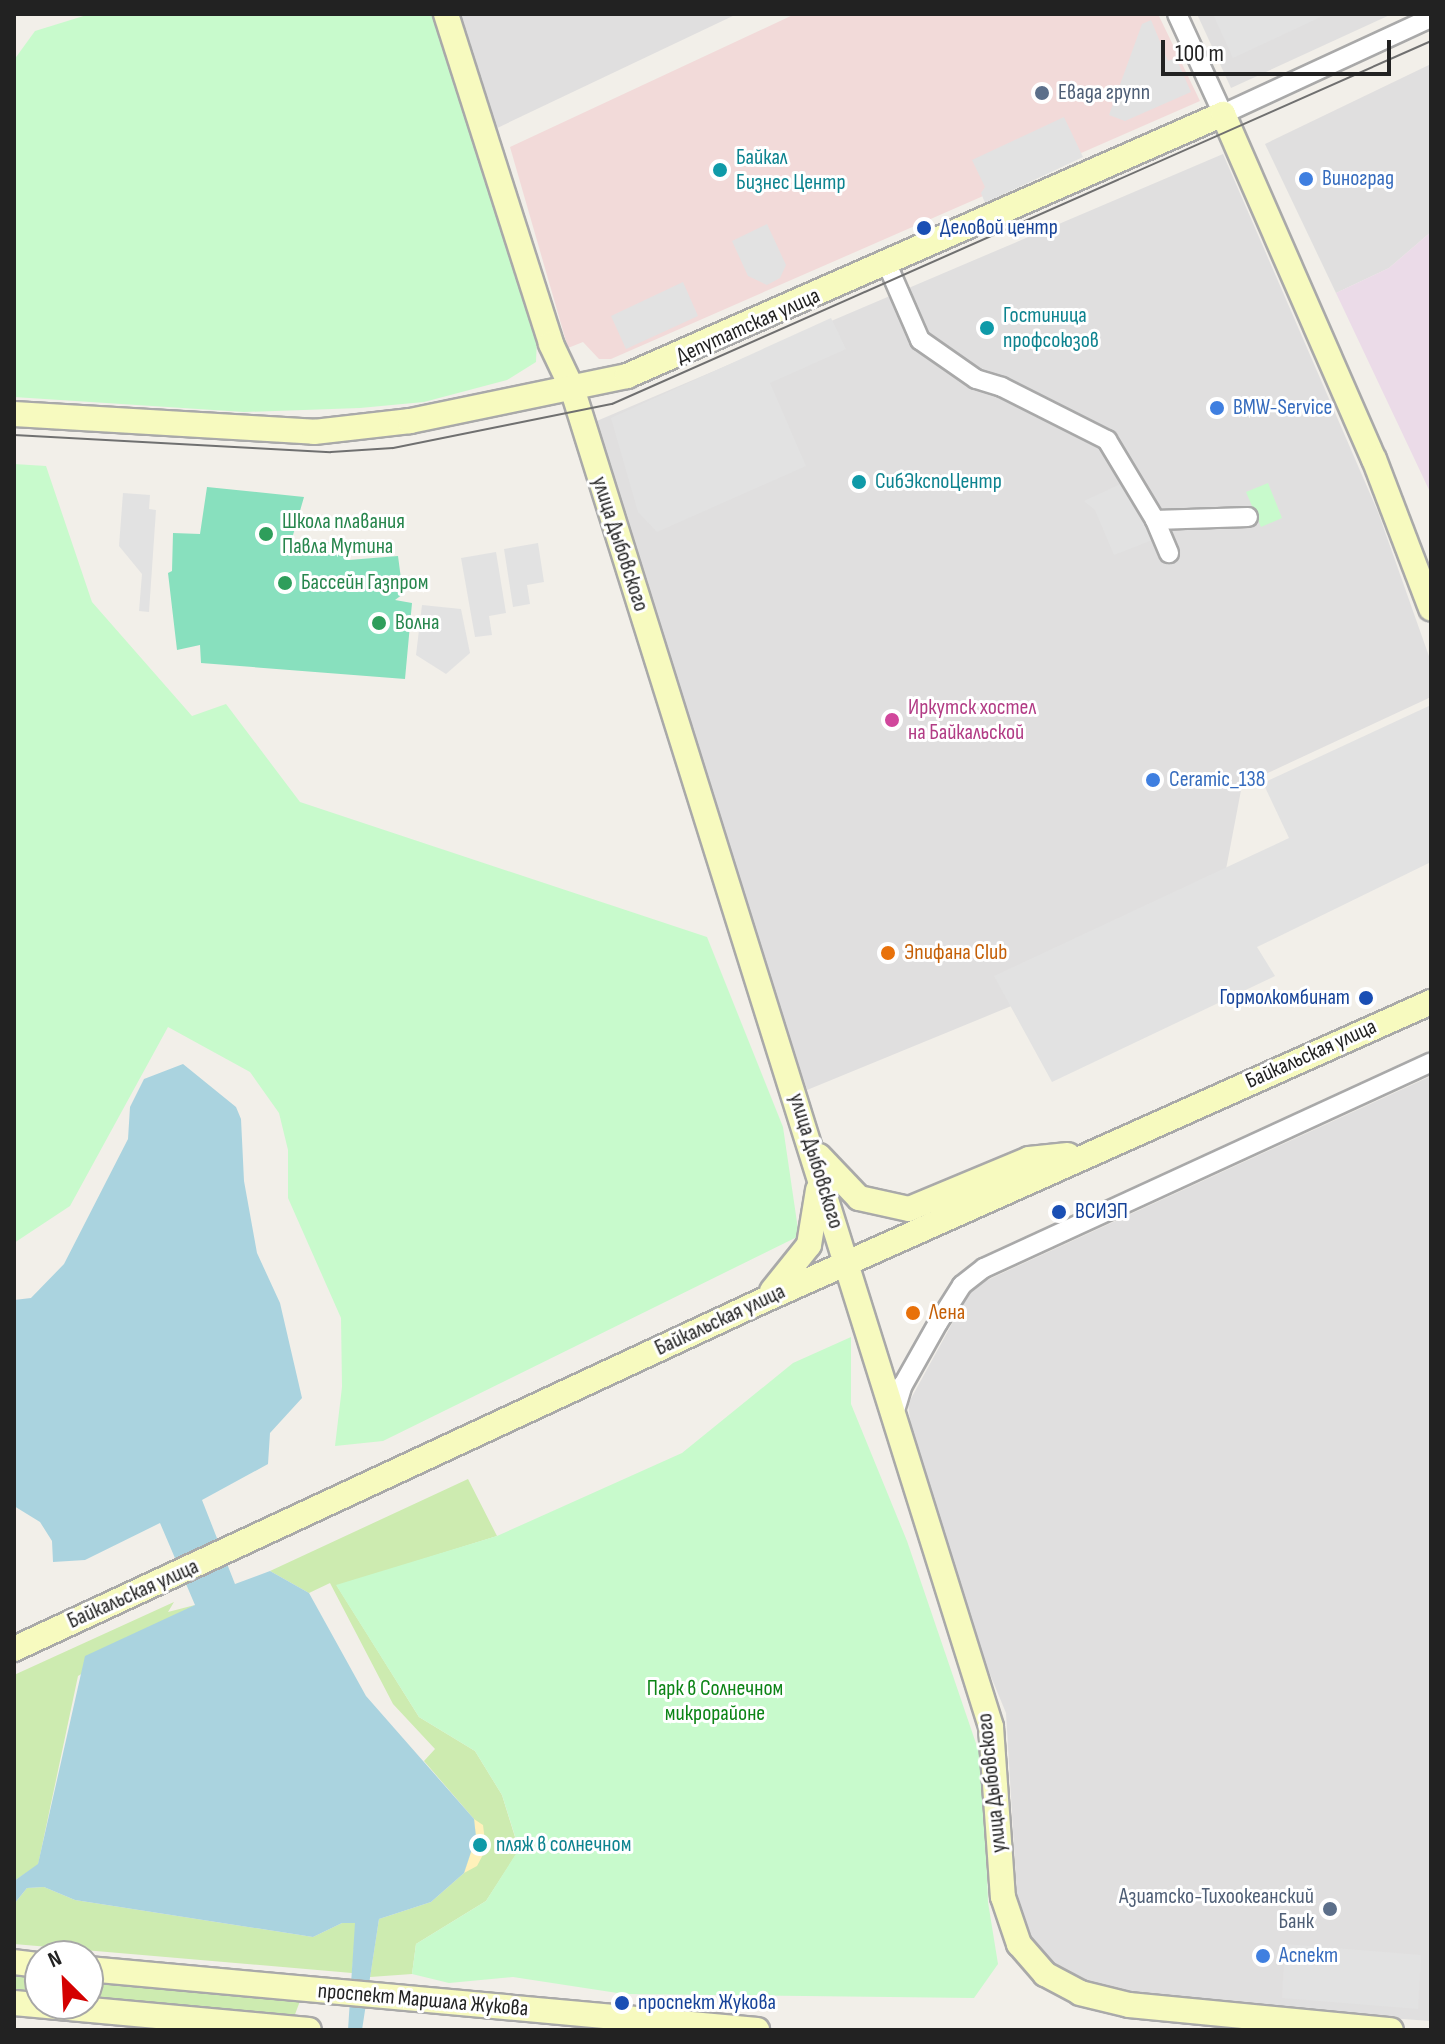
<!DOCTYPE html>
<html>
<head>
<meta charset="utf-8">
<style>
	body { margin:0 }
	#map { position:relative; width:1445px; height:2044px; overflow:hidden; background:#f2efe9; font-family:"Sofia Sans Condensed",sans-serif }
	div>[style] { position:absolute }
	.residential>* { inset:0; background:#e0dfdf }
	.commercial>* { inset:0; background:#f2dad9 }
	.industrial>* { inset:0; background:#ebdbe8 }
	.grass>* { inset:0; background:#cdebb0 }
	.sand>* { inset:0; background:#fff1ba }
	.park>* { inset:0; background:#c8facc }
	.pitch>* { inset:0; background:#88e0be }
	.parking>* { inset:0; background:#e2e2e2 }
	.water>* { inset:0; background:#aad3df }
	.roads { filter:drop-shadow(2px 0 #a9a9a9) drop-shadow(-2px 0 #a9a9a9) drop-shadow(0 2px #a9a9a9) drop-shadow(0 -2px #a9a9a9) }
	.street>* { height:18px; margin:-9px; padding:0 9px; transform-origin:9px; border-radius:9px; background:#fff }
	.secondary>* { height:24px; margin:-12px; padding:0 12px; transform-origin:12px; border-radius:12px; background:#f7fabf }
	.tram>* { height:2px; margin:-1px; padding:0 1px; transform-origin:1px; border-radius:1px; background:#707070 }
	.dots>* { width:22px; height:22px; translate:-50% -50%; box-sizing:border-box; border:4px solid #fff; border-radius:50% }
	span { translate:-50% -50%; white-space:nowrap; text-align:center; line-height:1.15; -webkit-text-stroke:6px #fff; paint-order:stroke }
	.service-label { font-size:22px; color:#4e5e75 }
	.left { translate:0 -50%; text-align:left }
	.right { translate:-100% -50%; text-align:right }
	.culture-label { font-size:22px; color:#0d838f }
	.shop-label { font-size:22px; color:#366cbe }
	.transit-label { font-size:22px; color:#164399 }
	.street-label { font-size:22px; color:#222 }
	.leisure-label { font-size:22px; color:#27864d }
	.hotel-label { font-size:22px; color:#b23c85 }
	.food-label { font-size:22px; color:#c56008 }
	.park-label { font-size:22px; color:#0c8416 }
	.frame { position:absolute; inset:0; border:16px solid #222; pointer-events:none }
	.north { position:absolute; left:24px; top:1940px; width:80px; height:80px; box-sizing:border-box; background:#fff; border:2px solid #a7a7a7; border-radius:50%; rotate:336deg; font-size:22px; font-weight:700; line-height:32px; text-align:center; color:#222 }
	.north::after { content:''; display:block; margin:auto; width:28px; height:36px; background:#d40000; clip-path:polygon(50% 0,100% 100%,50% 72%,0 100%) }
	.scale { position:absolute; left:1161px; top:40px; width:230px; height:36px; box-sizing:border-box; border:4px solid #222; border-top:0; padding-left:10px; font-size:24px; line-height:28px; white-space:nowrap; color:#222; -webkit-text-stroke:6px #fff; paint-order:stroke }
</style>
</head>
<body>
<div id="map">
	<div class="residential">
		<div style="clip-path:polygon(459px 14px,737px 14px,493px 130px)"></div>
		<div style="clip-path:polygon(1197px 14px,1392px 14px,1231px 88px)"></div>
		<div style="clip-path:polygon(1431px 64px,1431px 232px,1389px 268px,1336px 293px,1265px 144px)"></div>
		<div style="clip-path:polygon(1223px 154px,1378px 512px,1431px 662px,1431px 697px,1242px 785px,1216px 922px,807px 1090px,592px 423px)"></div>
		<div style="clip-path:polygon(1431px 1076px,1431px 2021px,1058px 1995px,1018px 1914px,1006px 1713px,949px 1575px,919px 1485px,908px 1404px,972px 1287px)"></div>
	</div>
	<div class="commercial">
		<div style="clip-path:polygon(795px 14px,1158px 14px,1200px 101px,611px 359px,599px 359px,583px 342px,568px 348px,510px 147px)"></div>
	</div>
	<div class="industrial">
		<div style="clip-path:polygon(1431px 232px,1431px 494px,1336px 293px,1389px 268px)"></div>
	</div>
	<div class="grass">
		<div style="clip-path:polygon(468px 1479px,497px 1536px,337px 1586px,419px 1717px,475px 1751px,502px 1795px,519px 1850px,486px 1901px,416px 1944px,412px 1974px,370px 1977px,379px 1919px,431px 1902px,464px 1873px,476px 1837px,474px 1819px,424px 1761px,435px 1749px,393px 1704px,330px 1583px,309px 1593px,270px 1571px)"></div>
		<div style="clip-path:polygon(174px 1602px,168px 1612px,195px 1605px,78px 1676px,38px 1865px,14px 1881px,14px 1675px)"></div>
		<div style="clip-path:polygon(44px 1887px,75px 1900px,313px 1937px,342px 1923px,356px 1923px,352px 1973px,14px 1944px,14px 1904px,27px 1888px)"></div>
		<div style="clip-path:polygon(14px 1975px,40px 1977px,40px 1997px,14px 1995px)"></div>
		<div style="clip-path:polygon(88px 1982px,300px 2001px,294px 2017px,88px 2001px)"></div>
	</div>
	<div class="sand">
		<div style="clip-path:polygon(474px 1819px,483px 1825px,486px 1849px,477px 1866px,464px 1873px,476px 1837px)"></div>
	</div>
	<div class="park">
		<div style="clip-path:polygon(90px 14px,436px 14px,537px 336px,536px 362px,507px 380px,424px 402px,360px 408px,244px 412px,14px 397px,14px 60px,35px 31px)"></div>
		<div style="clip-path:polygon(14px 464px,46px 466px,92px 602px,192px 716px,226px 704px,300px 802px,707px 937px,783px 1127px,799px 1236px,383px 1441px,335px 1446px,342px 1387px,341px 1318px,288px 1198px,288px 1150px,279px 1113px,250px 1072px,168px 1027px,70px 1206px,14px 1243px)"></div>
		<div style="clip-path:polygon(1268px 483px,1282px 518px,1261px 527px,1246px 492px)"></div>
		<div style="clip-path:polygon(851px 1337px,851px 1404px,907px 1541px,983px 1764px,988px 1902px,998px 1964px,974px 1998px,624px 1994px,513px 1977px,449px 1983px,412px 1974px,416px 1944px,486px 1901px,519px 1849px,502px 1795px,475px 1751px,419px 1717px,336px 1585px,497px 1536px,682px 1453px,793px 1363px)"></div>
	</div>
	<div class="pitch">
		<div style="clip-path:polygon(207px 487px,304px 497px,289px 549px,346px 539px,349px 560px,398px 556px,403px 594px,395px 600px,412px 603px,405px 679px,201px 663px,200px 645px,177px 650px,168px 573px,172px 571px,173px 533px,200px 534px)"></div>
	</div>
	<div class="parking">
		<div style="clip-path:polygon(1213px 14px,1327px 14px,1233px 58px)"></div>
		<div style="clip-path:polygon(1151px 20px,1168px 61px,1176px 58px,1191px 92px,1125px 121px,1109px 115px,1142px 24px)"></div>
		<div style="clip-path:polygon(1064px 117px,1083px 157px,985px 203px,981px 193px,985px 187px,972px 160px)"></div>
		<div style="clip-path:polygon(767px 224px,786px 265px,780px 278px,767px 285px,748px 276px,732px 241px)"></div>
		<div style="clip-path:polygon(683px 282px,698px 316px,626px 349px,611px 316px)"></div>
		<div style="clip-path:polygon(831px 318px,846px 349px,770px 383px,806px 466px,657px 532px,638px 512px,611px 418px)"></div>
		<div style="clip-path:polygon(1127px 481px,1155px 539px,1114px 555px,1095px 510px,1084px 501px)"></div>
		<div style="clip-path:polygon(123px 493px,150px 495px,149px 509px,156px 510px,149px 612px,139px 611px,142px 574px,119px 546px)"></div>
		<div style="clip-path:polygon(538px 543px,544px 582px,527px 585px,530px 604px,513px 607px,504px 549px)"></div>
		<div style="clip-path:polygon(496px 552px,506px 613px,489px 616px,492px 635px,475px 637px,461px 558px)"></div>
		<div style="clip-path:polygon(422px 605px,461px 609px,470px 653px,446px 674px,416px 655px)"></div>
		<div style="clip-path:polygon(1431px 705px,1431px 862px,1257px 947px,1275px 976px,1052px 1082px,994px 976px,1289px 838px,1263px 783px)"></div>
		<div style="clip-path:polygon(1285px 1944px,1421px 1955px,1418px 2009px,1282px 1998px)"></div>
	</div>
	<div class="water">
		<div style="clip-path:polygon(183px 1064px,236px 1107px,241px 1119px,244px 1181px,257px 1253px,280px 1303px,302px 1398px,270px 1433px,268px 1464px,202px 1500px,235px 1584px,270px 1571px,309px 1593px,366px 1696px,474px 1819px,476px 1837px,464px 1873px,431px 1902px,379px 1919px,362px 2030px,348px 2030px,355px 1923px,342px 1923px,313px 1937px,75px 1900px,44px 1887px,27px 1888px,14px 1904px,14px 1881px,38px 1864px,85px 1656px,195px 1605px,160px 1523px,85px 1560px,53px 1562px,52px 1541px,40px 1522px,14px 1506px,14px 1300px,31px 1298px,64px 1264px,128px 1139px,130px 1107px,144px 1079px)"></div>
	</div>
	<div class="roads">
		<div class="street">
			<div style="left:1177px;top:14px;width:110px;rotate:65.3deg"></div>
			<div style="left:1223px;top:114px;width:229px;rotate:-24.8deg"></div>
			<div style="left:887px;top:264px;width:83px;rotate:66.5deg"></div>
			<div style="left:920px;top:340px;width:68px;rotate:34.9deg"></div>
			<div style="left:976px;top:379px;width:27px;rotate:17deg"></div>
			<div style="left:1002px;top:387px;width:118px;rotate:26.8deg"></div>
			<div style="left:1107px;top:440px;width:93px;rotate:59deg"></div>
			<div style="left:1155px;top:520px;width:93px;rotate:-1.8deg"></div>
			<div style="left:1155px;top:520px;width:36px;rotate:67deg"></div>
			<div style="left:893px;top:1417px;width:34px;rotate:-73deg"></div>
			<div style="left:903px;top:1385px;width:71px;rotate:-60.6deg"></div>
			<div style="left:938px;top:1323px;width:45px;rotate:-57.7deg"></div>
			<div style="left:962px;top:1285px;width:28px;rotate:-38deg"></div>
			<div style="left:984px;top:1268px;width:492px;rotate:-24.7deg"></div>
		</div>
		<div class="secondary">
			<div style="left:446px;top:14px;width:346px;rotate:72.3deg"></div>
			<div style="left:551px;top:344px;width:49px;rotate:64.5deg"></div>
			<div style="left:572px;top:388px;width:1403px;rotate:72.62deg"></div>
			<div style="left:991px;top:1727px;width:170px;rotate:86deg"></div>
			<div style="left:1003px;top:1897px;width:50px;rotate:71.2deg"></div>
			<div style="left:1019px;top:1944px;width:40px;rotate:49deg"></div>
			<div style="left:1045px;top:1974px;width:40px;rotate:28deg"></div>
			<div style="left:1080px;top:1993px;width:50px;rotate:13.8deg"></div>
			<div style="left:1129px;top:2005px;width:263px;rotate:5.5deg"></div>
			<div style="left:14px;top:414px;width:301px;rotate:3.4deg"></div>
			<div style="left:314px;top:432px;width:97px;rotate:-6.5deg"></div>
			<div style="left:410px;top:421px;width:222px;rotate:-11.7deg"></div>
			<div style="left:627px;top:376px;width:651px;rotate:-23.73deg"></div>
			<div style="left:1223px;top:114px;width:377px;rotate:66.4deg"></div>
			<div style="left:1374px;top:459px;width:160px;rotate:69.1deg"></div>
			<div style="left:819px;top:1156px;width:58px;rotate:46.4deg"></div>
			<div style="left:859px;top:1198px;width:51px;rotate:12.4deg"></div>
			<div style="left:909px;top:1209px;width:130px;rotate:-22.6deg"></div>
			<div style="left:1029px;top:1159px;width:39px;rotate:-6deg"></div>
			<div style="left:772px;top:1291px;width:59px;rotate:-51.2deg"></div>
			<div style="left:809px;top:1245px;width:56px;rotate:-80.7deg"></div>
			<div style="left:14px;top:1649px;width:825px;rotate:-24.95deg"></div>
			<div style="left:762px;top:1301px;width:733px;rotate:-24.08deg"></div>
			<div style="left:14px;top:1962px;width:26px;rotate:7deg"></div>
			<div style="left:88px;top:1969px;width:672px;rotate:5.21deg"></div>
			<div style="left:14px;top:2003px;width:296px;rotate:5.2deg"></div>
		</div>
	</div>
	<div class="tram">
		<div style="left:14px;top:435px;width:317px;rotate:3.1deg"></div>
		<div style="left:331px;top:452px;width:62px;rotate:-3.7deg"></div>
		<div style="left:393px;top:448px;width:223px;rotate:-11.4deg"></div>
		<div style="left:612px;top:404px;width:896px;rotate:-23.9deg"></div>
	</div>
	<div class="dots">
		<div style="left:1042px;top:93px;background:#5c6f8a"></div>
		<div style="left:720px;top:170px;background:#0f9aa8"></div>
		<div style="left:1306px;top:179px;background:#3f7fe0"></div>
		<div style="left:924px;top:228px;background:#1a4fb4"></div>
		<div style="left:987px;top:328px;background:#0f9aa8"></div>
		<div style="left:1217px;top:408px;background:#3f7fe0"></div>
		<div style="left:859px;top:482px;background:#0f9aa8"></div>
		<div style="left:266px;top:534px;background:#2e9e5b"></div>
		<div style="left:285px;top:583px;background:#2e9e5b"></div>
		<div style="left:379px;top:623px;background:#2e9e5b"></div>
		<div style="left:892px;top:720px;background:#d1479c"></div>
		<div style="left:1153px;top:780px;background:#3f7fe0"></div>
		<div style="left:888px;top:953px;background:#e8710a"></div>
		<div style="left:1366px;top:998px;background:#1a4fb4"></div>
		<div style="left:1059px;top:1212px;background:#1a4fb4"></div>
		<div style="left:913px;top:1313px;background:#e8710a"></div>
		<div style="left:480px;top:1845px;background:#0f9aa8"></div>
		<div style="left:1330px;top:1909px;background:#5c6f8a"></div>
		<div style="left:1263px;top:1956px;background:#3f7fe0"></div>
		<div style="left:622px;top:2003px;background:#1a4fb4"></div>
	</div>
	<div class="service-label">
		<span class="left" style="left:1058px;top:93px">Евада групп</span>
		<span class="right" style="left:1314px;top:1909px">Азиатско-Тихоокеанский<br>Банк</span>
	</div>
	<div class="culture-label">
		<span class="left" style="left:736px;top:170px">Байкал<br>Бизнес Центр</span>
		<span class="left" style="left:1003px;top:328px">Гостиница<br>профсоюзов</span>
		<span class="left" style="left:875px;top:482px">СибЭкспоЦентр</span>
		<span class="left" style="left:496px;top:1845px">пляж в солнечном</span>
	</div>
	<div class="shop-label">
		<span class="left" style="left:1322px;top:179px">Виноград</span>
		<span class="left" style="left:1233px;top:408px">BMW-Service</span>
		<span class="left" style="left:1169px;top:780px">Сeramic_138</span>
		<span class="left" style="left:1279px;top:1956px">Аспект</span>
	</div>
	<div class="transit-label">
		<span class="left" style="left:940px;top:228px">Деловой центр</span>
		<span class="right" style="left:1350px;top:998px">Гормолкомбинат</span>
		<span class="left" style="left:1075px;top:1212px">ВСИЭП</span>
		<span class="left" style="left:638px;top:2003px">проспект Жукова</span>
	</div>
	<div class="street-label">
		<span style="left:748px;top:326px;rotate:-24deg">Депутатская улица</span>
		<span style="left:620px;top:544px;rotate:72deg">улица Дыбовского</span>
		<span style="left:1311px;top:1054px;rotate:-24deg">Байкальская улица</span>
		<span style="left:816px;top:1161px;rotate:73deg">улица Дыбовского</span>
		<span style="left:720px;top:1320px;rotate:-25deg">Байкальская улица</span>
		<span style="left:133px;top:1594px;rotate:-24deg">Байкальская улица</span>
		<span style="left:992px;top:1783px;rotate:-96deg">улица Дыбовского</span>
		<span style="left:423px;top:2000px;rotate:5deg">проспект Маршала Жукова</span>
	</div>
	<div class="leisure-label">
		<span class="left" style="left:282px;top:534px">Школа плавания<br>Павла Мутина</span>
		<span class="left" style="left:301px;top:583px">Бассейн Газпром</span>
		<span class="left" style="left:395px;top:623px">Волна</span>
	</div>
	<div class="hotel-label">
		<span class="left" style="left:908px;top:720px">Иркутск хостел<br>на Байкальской</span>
	</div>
	<div class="food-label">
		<span class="left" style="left:904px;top:953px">Эпифана Club</span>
		<span class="left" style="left:929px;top:1313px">Лена</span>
	</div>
	<div class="park-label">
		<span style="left:715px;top:1701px">Парк в Солнечном<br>микрорайоне</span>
	</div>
	<div class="frame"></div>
	<div class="north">N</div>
	<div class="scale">100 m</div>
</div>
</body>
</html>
